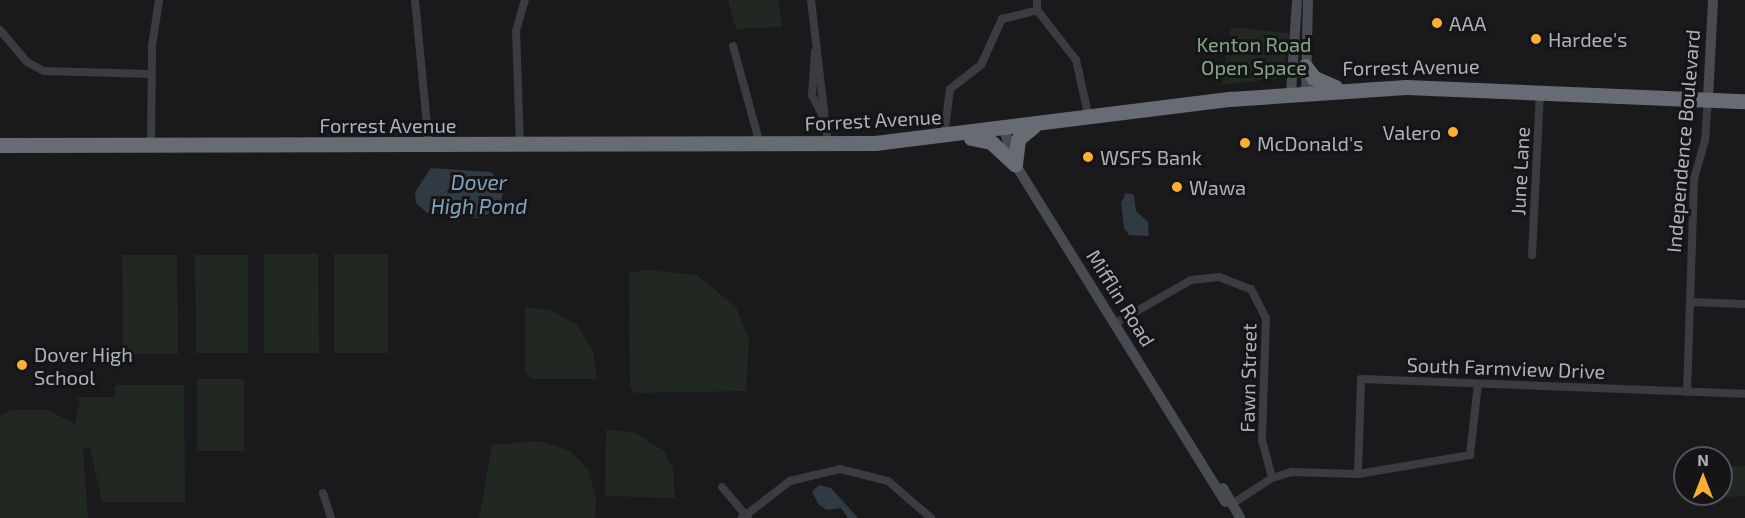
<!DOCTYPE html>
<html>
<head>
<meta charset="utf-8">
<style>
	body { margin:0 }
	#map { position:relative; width:1745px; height:518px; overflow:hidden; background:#1a1a1d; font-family:"Exo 2",sans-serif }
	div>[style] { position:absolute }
	.green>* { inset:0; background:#202821 }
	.water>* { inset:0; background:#2f3a42 }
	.street>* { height:8px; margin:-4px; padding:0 4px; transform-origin:4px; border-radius:4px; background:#3b3c42 }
	.secondary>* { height:10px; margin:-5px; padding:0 5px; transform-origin:5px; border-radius:5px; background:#494b52 }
	.highway>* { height:15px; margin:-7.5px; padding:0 7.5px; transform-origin:7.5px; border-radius:7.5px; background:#676b73 }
	.dots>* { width:16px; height:16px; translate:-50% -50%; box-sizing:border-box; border:3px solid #151518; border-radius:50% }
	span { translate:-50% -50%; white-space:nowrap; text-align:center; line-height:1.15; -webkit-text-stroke:6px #151518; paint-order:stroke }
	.poi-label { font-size:20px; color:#acb2bd }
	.left { translate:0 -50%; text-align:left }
	.right { translate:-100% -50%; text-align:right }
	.park-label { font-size:20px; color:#83a883 }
	.street-label { font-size:20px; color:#acb2bd }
	.water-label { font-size:21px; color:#82a2b9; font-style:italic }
	.north { position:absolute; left:1673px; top:446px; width:60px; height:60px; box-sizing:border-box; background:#151518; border:2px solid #51545a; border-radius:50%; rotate:0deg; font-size:16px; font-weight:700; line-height:24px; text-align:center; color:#acb2bd }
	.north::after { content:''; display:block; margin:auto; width:21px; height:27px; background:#fbb034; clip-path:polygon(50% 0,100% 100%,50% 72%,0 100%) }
</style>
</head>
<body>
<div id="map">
	<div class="green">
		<div style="clip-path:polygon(728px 0,778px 0,782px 27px,736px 29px)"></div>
		<div style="clip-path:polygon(1231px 27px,1289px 33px,1283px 78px,1222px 85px)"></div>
		<div style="clip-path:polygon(264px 254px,318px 254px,319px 353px,264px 353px)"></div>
		<div style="clip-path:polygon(334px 254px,388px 254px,388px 353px,334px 353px)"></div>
		<div style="clip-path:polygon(122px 255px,177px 255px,178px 354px,123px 354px)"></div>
		<div style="clip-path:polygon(195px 255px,248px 255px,248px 353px,196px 353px)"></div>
		<div style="clip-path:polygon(647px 270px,697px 275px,736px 307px,749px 340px,746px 391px,635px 393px,630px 388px,629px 273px)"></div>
		<div style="clip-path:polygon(525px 307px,551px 310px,576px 324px,593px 350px,597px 379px,533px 379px,525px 372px)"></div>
		<div style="clip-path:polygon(197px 379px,244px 379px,244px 451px,197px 451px)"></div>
		<div style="clip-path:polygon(115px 385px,184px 385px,185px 502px,102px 502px,90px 448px,83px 448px,88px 518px,0 518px,0 416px,10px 410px,47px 410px,75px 424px,80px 400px,75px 397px,115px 397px)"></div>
		<div style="clip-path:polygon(606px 430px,634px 432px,664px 451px,673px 468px,675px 498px,605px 496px)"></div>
		<div style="clip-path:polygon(538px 441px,569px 450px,588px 469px,596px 499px,595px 518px,479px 518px,492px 445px)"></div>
		<div style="clip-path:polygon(1745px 466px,1745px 496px,1708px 498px,1706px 494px,1721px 494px,1721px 467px)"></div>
	</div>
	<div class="water">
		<div style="clip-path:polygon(431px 168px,491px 172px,504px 187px,500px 208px,479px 218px,427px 213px,416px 203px,415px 192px)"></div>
		<div style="clip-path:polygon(1126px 193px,1134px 195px,1136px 211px,1148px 222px,1149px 236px,1129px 235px,1124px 228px,1121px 203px)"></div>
		<div style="clip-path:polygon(819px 485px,831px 488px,858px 518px,848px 518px,841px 508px,827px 510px,819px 505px,812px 492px)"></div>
	</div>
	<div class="street">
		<div style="left:415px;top:0;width:146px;rotate:84.5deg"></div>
		<div style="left:811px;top:0;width:146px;rotate:83.3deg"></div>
		<div style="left:1037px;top:0;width:10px;rotate:90deg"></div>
		<div style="left:1037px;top:10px;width:63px;rotate:52deg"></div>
		<div style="left:1076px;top:60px;width:59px;rotate:77.4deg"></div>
		<div style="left:0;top:30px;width:42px;rotate:49.8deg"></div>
		<div style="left:27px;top:62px;width:19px;rotate:28deg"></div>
		<div style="left:44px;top:71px;width:107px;rotate:1.6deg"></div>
		<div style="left:733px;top:46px;width:102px;rotate:74.6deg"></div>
		<div style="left:815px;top:52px;width:43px;rotate:94deg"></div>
		<div style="left:812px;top:95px;width:28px;rotate:63deg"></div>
		<div style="left:944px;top:136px;width:47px;rotate:-82.7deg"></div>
		<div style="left:950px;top:89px;width:39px;rotate:-38deg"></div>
		<div style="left:981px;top:65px;width:51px;rotate:-65.5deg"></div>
		<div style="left:1002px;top:19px;width:36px;rotate:-14deg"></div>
		<div style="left:520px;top:145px;width:114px;rotate:-92deg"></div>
		<div style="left:516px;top:31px;width:32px;rotate:-74deg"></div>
		<div style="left:151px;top:146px;width:100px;rotate:-89.4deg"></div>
		<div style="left:152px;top:46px;width:47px;rotate:-81.3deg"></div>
		<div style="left:1532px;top:255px;width:164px;rotate:-87.2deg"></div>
		<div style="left:1690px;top:302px;width:55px;rotate:2.1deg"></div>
		<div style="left:1116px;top:323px;width:86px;rotate:-29.8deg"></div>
		<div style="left:1191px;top:280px;width:28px;rotate:-6deg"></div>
		<div style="left:1219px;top:277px;width:34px;rotate:21deg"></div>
		<div style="left:1251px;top:289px;width:33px;rotate:63deg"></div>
		<div style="left:1266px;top:318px;width:122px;rotate:91.9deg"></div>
		<div style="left:1262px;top:440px;width:39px;rotate:75deg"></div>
		<div style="left:1687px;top:392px;width:213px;rotate:-88.1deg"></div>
		<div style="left:1694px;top:179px;width:41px;rotate:-74.2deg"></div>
		<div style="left:1705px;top:140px;width:41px;rotate:-85.8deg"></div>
		<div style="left:1358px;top:474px;width:95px;rotate:-88.2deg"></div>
		<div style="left:1361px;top:379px;width:384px;rotate:2.2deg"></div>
		<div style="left:722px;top:487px;width:40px;rotate:50deg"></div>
		<div style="left:323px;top:493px;width:26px;rotate:72deg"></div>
		<div style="left:1235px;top:502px;width:44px;rotate:-33deg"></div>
		<div style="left:1272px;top:478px;width:21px;rotate:-17deg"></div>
		<div style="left:1292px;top:472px;width:66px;rotate:1.7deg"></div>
		<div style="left:1358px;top:474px;width:114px;rotate:-9.6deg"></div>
		<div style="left:1470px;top:455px;width:71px;rotate:-83.6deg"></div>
		<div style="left:742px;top:518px;width:61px;rotate:-37.6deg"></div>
		<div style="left:790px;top:481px;width:51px;rotate:-13.5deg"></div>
		<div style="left:840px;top:469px;width:49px;rotate:14deg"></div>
		<div style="left:888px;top:481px;width:57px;rotate:40.7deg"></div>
	</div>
	<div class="secondary">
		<div style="left:1306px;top:92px;width:92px;rotate:-88.8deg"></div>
		<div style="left:1291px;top:93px;width:93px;rotate:-86.3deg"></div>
		<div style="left:1708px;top:99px;width:99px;rotate:-87.1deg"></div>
		<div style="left:1004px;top:129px;width:37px;rotate:73deg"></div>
		<div style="left:1015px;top:164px;width:398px;rotate:58.1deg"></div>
		<div style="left:1223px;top:488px;width:34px;rotate:60deg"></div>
	</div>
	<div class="highway">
		<div style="left:1305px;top:66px;width:15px;rotate:53deg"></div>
		<div style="left:1314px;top:78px;width:23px;rotate:23deg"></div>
		<div style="left:971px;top:138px;width:20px;rotate:11deg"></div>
		<div style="left:991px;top:142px;width:33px;rotate:43deg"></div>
		<div style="left:0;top:145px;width:875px;rotate:-0.13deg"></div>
		<div style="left:875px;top:143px;width:358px;rotate:-7.1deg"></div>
		<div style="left:1230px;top:99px;width:176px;rotate:-3.9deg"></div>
		<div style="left:1406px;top:87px;width:339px;rotate:2.4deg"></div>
		<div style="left:1015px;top:164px;width:25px;rotate:-83deg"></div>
		<div style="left:1018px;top:139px;width:19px;rotate:-39deg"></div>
	</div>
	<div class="dots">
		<div style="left:1437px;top:23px;background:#fbb034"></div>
		<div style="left:1536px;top:39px;background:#fbb034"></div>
		<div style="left:1453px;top:132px;background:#fbb034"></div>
		<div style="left:1245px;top:143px;background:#fbb034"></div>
		<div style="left:1088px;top:157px;background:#fbb034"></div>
		<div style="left:1177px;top:187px;background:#fbb034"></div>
		<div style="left:22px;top:365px;background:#fbb034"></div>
	</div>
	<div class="poi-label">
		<span class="left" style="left:1449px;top:23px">AAA</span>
		<span class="left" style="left:1548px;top:39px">Hardee's</span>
		<span class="right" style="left:1441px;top:132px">Valero</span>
		<span class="left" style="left:1257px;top:143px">McDonald's</span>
		<span class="left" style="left:1100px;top:157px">WSFS Bank</span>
		<span class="left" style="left:1189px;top:187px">Wawa</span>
		<span class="left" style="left:34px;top:366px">Dover High<br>School</span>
	</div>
	<div class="park-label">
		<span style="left:1254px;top:56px">Kenton Road<br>Open Space</span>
	</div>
	<div class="street-label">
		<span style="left:1411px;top:67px;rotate:-1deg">Forrest Avenue</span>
		<span style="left:873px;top:120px;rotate:-3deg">Forrest Avenue</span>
		<span style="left:388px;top:125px">Forrest Avenue</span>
		<span style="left:1683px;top:141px;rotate:-85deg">Independence Boulevard</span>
		<span style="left:1520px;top:171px;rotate:-87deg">June Lane</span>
		<span style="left:1121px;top:298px;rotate:58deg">Mifflin Road</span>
		<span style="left:1506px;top:368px;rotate:2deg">South Farmview Drive</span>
		<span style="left:1248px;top:378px;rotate:-89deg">Fawn Street</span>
	</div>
	<div class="water-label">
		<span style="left:479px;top:194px">Dover<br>High Pond</span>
	</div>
	<div class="north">N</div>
</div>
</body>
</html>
